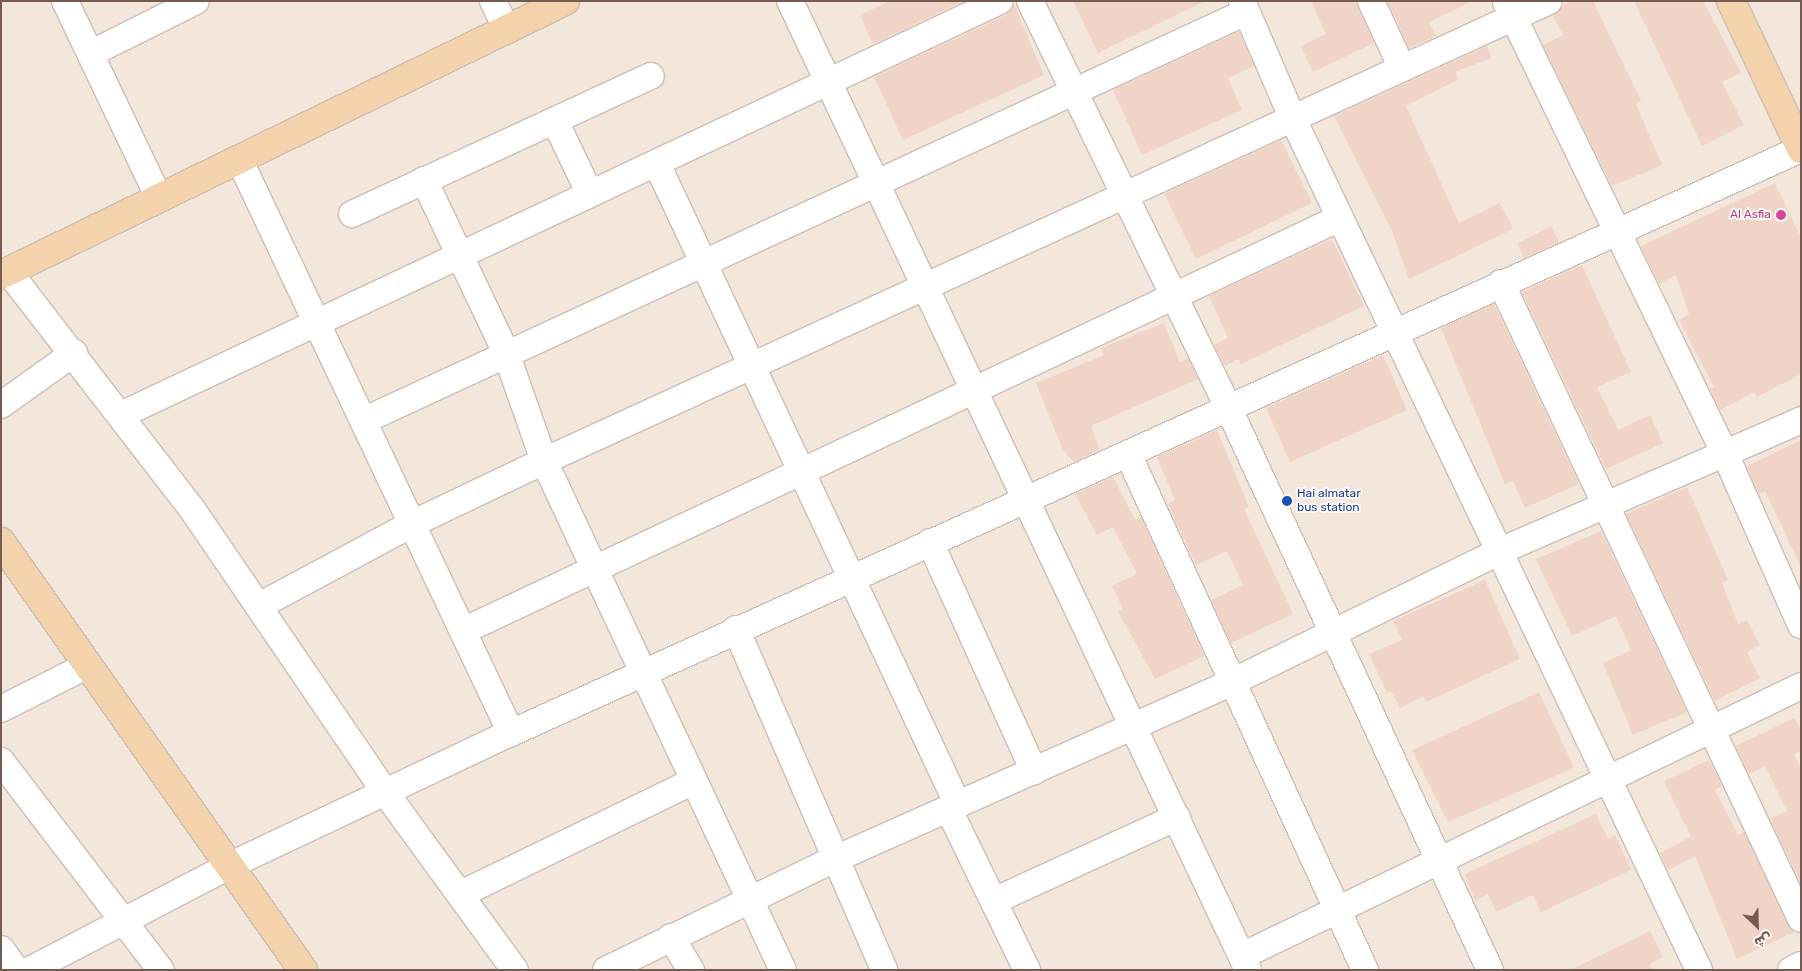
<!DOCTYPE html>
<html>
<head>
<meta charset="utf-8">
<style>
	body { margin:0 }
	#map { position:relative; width:1802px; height:971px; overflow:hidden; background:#fcf5ed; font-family:Rubik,"Noto Sans Arabic",sans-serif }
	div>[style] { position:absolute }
	.residential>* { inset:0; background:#f3e7dc }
	.building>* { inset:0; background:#efd4c7 }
	.roads { filter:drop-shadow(1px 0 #cebdb3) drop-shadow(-1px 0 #cebdb3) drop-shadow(0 1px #cebdb3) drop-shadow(0 -1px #cebdb3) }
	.minor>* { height:26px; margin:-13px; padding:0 13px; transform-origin:13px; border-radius:13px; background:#fff }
	.major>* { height:28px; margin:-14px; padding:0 14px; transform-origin:14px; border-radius:14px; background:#f4d3ac }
	.dots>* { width:14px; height:14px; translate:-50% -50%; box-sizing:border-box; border:2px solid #fef9f4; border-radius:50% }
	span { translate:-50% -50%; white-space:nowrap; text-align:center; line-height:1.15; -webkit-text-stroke:4px #fef9f4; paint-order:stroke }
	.hotel-label { font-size:12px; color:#b23c85 }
	.right { translate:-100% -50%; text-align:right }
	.transit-label { font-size:12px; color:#164399 }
	.left { translate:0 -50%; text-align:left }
	.frame { position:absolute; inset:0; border:2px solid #765b51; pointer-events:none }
	.north { position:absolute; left:1732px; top:901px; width:50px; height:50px; -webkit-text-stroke:4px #fef9f4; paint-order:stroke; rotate:156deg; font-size:14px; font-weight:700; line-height:20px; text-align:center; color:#765b51 }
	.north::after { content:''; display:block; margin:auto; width:18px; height:22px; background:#765b51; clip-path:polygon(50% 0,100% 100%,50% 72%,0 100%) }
</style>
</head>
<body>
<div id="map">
	<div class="residential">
		<div style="clip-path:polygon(1px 1px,1801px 1px,1801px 970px,1px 970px)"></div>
	</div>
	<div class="building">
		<div style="clip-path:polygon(890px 1px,964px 1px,873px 44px,860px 15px)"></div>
		<div style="clip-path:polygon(1073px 1px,1205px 1px,1098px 53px)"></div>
		<div style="clip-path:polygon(1311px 1px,1356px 1px,1374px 43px,1313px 72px,1301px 46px,1326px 34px)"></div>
		<div style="clip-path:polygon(1388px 1px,1473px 1px,1429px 22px,1436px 36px,1409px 48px)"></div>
		<div style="clip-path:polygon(1570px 1px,1593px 1px,1641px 101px,1636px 104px,1662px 165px,1612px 186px,1543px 45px,1563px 35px,1553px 15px)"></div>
		<div style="clip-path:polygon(1634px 1px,1703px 1px,1741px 73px,1722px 82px,1744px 125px,1702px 146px)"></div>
		<div style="clip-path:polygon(1014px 4px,1044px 75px,903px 140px,874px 77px,1006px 15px)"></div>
		<div style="clip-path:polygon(1239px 32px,1254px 66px,1228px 78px,1242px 110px,1142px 155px,1113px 90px)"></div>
		<div style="clip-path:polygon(1487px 46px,1492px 58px,1455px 72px,1459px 79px,1406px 106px,1459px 223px,1500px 203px,1513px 229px,1409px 279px,1392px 231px,1334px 116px)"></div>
		<div style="clip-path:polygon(1281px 140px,1312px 203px,1196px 259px,1164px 194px)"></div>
		<div style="clip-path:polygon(1775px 183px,1801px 238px,1801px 374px,1757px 397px,1754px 392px,1720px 410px,1710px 389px,1714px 387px,1679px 320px,1689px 314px,1676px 275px,1659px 284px,1641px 246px)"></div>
		<div style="clip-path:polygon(1551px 226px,1559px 242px,1524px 258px,1517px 244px)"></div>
		<div style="clip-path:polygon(1332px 239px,1364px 306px,1241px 364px,1238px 359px,1225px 366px,1214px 345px,1228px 338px,1209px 296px)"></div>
		<div style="clip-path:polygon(1582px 265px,1631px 372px,1597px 387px,1618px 430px,1650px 415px,1663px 443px,1606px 469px,1522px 292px)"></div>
		<div style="clip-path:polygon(1494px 304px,1579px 484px,1525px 508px,1513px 481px,1505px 484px,1441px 328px)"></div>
		<div style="clip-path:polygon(1164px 323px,1180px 362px,1188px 358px,1198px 379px,1091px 426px,1100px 450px,1074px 462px,1063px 450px,1036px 383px,1104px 355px,1101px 348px)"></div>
		<div style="clip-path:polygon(1383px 355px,1407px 410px,1290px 462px,1266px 408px)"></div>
		<div style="clip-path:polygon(1217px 430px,1249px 507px,1244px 509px,1293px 614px,1231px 643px,1211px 600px,1243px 585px,1227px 551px,1196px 565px,1168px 504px,1175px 500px,1157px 457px)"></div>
		<div style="clip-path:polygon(1801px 440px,1801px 567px,1765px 491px,1759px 494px,1747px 466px)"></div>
		<div style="clip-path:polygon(1113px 477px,1135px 520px,1141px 517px,1204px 656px,1155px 679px,1118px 611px,1123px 609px,1112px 586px,1137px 574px,1113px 527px,1097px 535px,1075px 494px)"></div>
		<div style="clip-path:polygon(1687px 487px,1728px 580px,1722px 583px,1738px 624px,1747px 620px,1760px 645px,1747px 652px,1760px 678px,1715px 701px,1626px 514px)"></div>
		<div style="clip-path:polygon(1601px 531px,1687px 712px,1633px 735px,1603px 663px,1631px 650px,1616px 616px,1572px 636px,1536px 559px)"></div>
		<div style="clip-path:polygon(1485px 580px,1520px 659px,1426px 702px,1423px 696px,1400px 708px,1391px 691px,1387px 693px,1369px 654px,1402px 640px,1393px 621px)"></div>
		<div style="clip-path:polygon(1539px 692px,1574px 768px,1448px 822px,1412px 750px)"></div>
		<div style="clip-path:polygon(1794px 718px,1801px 731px,1801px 751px,1794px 754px,1801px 769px,1801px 883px,1770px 819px,1787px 811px,1765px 766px,1749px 774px,1736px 746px)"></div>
		<div style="clip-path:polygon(1709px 760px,1722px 786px,1715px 790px,1738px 835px,1744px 832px,1794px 932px,1737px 959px,1695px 856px,1668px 870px,1660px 853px,1691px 837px,1664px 781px)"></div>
		<div style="clip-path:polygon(1596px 814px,1608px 839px,1615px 835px,1631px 870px,1541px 912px,1533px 895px,1496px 912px,1488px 894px,1475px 900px,1465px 874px)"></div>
		<div style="clip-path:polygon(1650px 931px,1663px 957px,1650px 964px,1653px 970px,1571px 970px)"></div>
	</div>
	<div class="roads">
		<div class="minor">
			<div style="left:65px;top:1px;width:218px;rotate:64.5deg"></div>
			<div style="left:493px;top:1px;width:32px;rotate:64deg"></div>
			<div style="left:790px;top:1px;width:1072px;rotate:64.7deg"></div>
			<div style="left:1030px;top:1px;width:452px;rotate:64deg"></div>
			<div style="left:1228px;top:407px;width:621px;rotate:65.04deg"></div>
			<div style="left:1242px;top:1px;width:126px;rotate:66.7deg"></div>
			<div style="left:1292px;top:117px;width:945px;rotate:64.49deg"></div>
			<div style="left:1371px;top:1px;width:74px;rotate:65.2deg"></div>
			<div style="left:1506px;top:2px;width:504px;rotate:64.15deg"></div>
			<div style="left:1726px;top:456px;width:185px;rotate:66.1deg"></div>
			<div style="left:92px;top:53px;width:116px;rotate:-26.6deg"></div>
			<div style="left:555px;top:121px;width:81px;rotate:64.4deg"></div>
			<div style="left:240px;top:161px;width:633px;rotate:64.65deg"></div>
			<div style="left:657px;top:164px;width:708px;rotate:64.85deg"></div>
			<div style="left:424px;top:180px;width:191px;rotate:64.6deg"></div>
			<div style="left:506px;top:353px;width:114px;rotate:70.6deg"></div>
			<div style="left:544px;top:461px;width:562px;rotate:64.85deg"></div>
			<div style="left:352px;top:214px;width:329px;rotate:-24.8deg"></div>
			<div style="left:8px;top:271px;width:301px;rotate:52.3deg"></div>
			<div style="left:192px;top:509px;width:343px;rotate:55.7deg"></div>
			<div style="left:385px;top:792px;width:220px;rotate:53.9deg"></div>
			<div style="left:1501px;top:283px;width:703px;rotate:64.75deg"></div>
			<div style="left:1px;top:405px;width:90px;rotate:-35.5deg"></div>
			<div style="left:123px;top:414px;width:969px;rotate:-25.22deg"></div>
			<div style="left:365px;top:420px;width:971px;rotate:-24.85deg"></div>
			<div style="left:1128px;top:454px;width:568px;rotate:65.33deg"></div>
			<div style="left:930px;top:542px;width:252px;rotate:65.6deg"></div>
			<div style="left:259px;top:606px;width:174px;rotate:-28.2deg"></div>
			<div style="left:412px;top:524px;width:146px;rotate:-25.5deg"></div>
			<div style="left:544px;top:461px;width:1105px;rotate:-24.59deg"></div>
			<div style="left:736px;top:629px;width:372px;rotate:66.5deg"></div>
			<div style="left:463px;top:631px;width:969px;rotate:-25.22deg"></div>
			<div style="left:1px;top:709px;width:95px;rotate:-26.8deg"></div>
			<div style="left:1px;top:761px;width:263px;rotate:52.6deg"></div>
			<div style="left:949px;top:810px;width:178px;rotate:64deg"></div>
			<div style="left:461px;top:894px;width:259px;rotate:-25.9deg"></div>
			<div style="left:996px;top:900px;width:199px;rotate:-24.6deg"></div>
			<div style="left:671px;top:937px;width:39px;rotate:59deg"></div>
			<div style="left:1px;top:949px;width:26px;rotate:54deg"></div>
			<div style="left:1242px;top:956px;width:621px;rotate:-25.78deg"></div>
			<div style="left:30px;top:970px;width:225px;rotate:-27.6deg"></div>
			<div style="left:229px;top:866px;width:312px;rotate:-25.3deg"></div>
			<div style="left:511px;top:733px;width:1416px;rotate:-24.36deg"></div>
			<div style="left:606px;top:970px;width:254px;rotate:-25.9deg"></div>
			<div style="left:835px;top:859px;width:435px;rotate:-24deg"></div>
			<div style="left:1232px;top:682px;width:296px;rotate:-26deg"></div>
			<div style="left:1498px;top:552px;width:331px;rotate:-23.5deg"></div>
			<div style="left:1791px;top:970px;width:11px;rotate:-27deg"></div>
		</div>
		<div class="major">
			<div style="left:1731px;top:1px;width:164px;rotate:64.7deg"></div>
			<div style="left:1px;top:275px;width:627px;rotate:-25.91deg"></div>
			<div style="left:1px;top:542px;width:524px;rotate:54.79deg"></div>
		</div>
	</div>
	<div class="dots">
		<div style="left:1781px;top:215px;background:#d1479c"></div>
		<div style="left:1287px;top:501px;background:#1a4fb4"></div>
	</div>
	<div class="hotel-label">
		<span class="right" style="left:1771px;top:215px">Al Asfia</span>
	</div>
	<div class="transit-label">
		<span class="left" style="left:1297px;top:501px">Hai almatar<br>bus station</span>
	</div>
	<div class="frame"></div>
	<div class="north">ش</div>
</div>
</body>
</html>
